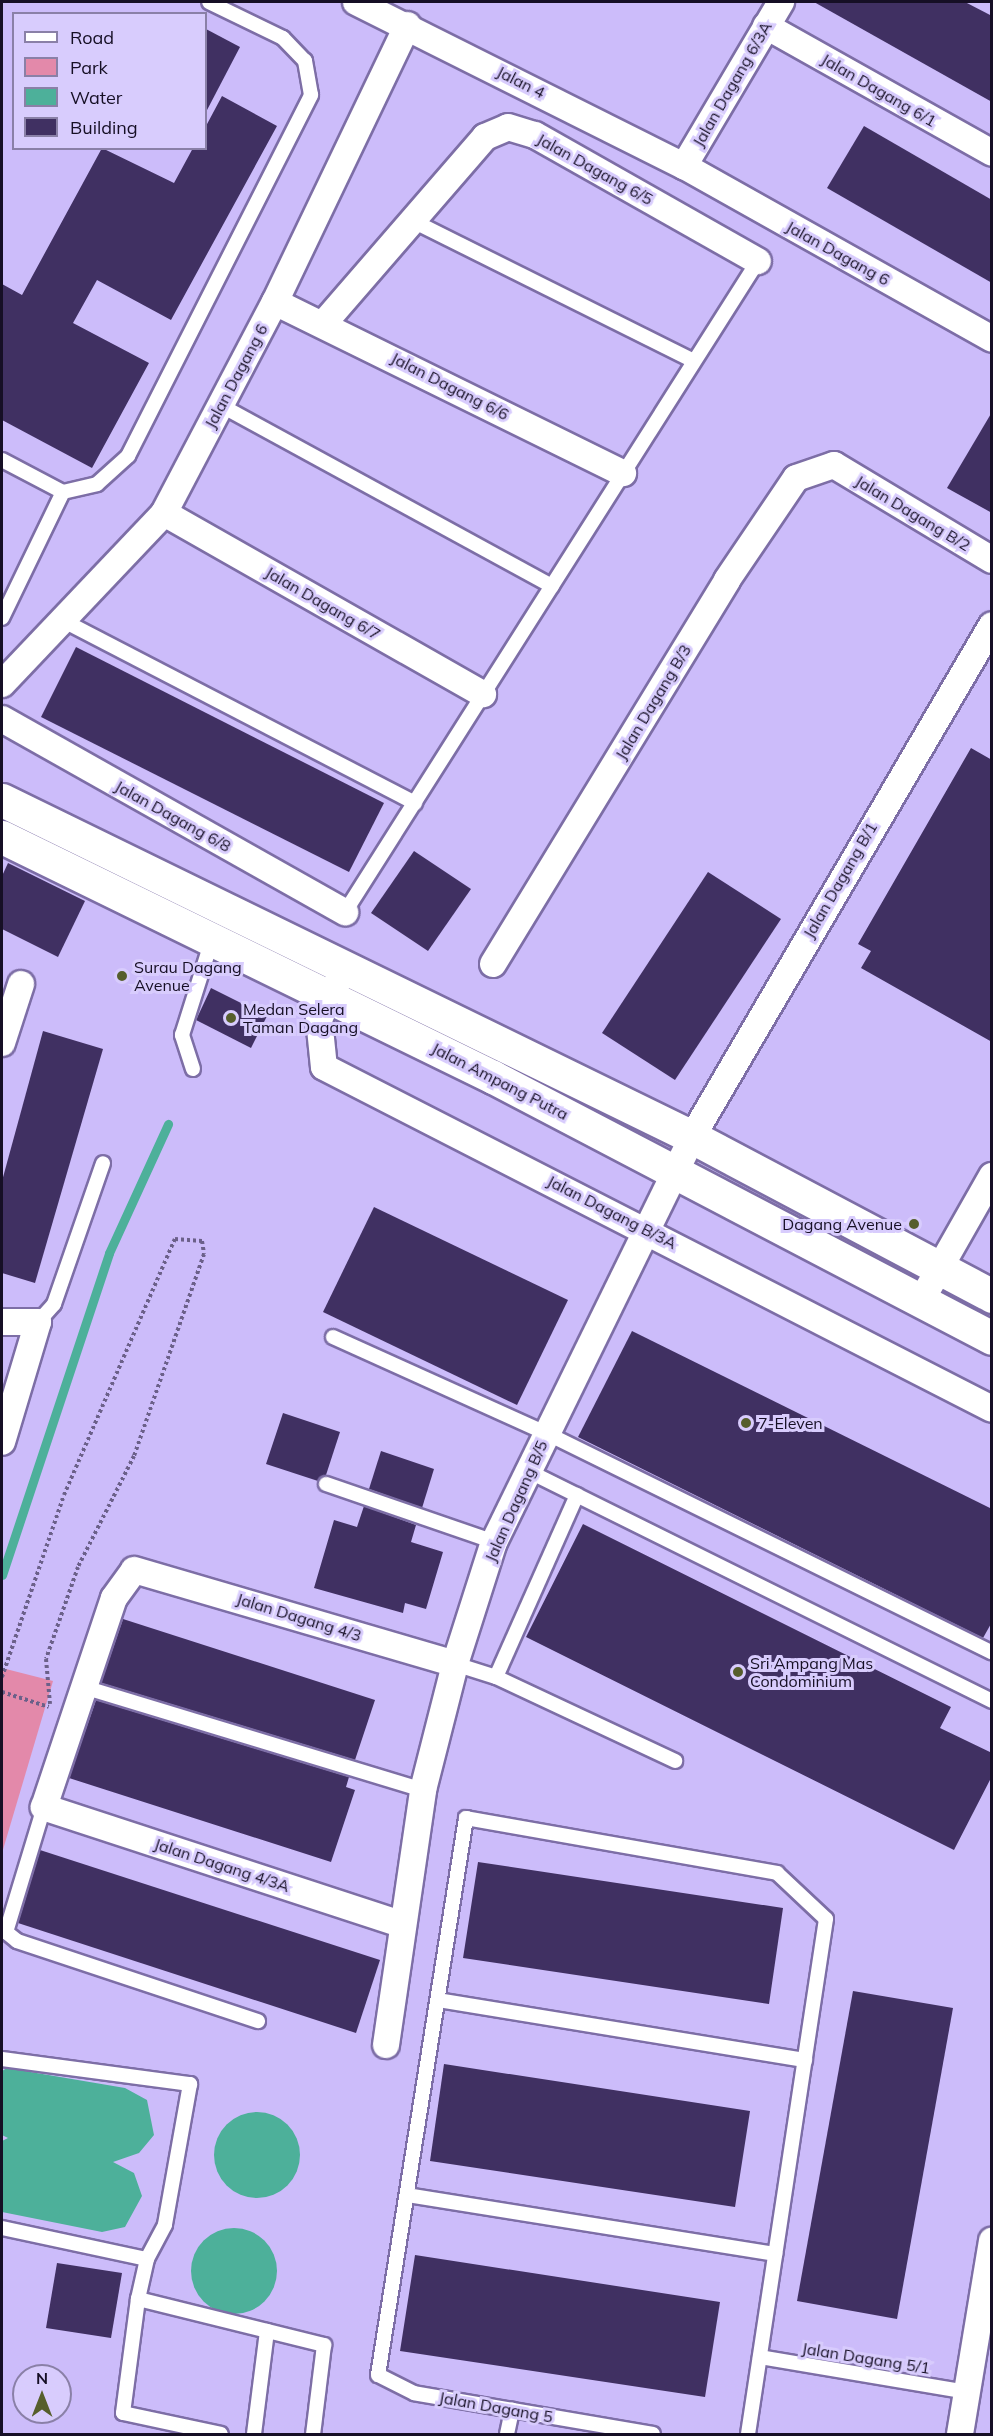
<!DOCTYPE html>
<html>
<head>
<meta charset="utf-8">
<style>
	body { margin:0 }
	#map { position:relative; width:993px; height:2436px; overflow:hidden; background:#ccbcfa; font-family:Mulish,sans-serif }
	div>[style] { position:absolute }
	.green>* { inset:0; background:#e389aa }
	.water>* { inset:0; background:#4db09a }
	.round { border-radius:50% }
	.stream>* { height:9px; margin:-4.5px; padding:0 4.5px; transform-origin:4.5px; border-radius:4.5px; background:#4db09a }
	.building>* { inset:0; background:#403062 }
	.path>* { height:4px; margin-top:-2px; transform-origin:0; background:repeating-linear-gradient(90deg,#6b6089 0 3px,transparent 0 6px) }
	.roads { filter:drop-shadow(2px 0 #7d6ea6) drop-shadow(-2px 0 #7d6ea6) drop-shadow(0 2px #7d6ea6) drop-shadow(0 -2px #7d6ea6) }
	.lane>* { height:14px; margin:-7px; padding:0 7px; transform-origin:7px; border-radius:7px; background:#fff }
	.street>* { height:26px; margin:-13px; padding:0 13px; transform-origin:13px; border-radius:13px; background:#fff }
	.secondary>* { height:33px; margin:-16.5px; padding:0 16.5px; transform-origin:16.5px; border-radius:16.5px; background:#fff }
	.dots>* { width:16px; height:16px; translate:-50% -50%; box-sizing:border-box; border:3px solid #d8ccfd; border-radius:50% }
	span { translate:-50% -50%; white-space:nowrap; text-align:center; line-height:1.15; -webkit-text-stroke:6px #d8ccfd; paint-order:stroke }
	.street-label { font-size:16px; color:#160f25 }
	.poi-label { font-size:16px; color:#160f25 }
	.left { translate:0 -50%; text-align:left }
	.right { translate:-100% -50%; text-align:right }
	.frame { position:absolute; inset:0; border:3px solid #160f25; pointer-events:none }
	.legend { position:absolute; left:12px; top:12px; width:195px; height:138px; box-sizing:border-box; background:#d8ccfd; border:2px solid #8a80a7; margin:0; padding:8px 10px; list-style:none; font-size:18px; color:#160f25 }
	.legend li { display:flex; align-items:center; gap:12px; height:30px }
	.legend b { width:30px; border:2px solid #8a80a7 }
	.north { position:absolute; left:12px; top:2364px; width:60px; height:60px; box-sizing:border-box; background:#d8ccfd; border:2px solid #8a80a7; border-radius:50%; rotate:0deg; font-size:16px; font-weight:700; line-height:24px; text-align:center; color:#160f25 }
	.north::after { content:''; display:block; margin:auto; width:21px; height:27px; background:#565e2c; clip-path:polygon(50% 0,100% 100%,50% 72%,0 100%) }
</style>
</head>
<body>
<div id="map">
	<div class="green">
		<div style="clip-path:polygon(2px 1668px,53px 1681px,2px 1853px)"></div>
	</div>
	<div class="water">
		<div style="clip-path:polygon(7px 2068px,125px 2088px,147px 2100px,154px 2135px,139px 2153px,113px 2162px,134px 2173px,142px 2196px,125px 2227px,102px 2232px,2px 2212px,2px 2141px,8px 2138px,2px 2135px,2px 2071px)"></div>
		<div class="round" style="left:214px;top:2112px;width:86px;height:86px"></div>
		<div class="round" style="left:191px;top:2228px;width:86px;height:86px"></div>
	</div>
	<div class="stream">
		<div style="left:2px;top:1575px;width:339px;rotate:-71.6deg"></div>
		<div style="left:109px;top:1253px;width:142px;rotate:-65.4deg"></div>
	</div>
	<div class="building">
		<div style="clip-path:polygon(814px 2px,965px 2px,992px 16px,992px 102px)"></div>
		<div style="clip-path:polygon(206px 29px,240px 47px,206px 112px)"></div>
		<div style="clip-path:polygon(222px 96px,277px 126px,171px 320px,97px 280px,73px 323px,149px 363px,92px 468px,2px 420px,2px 284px,22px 295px,102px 148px,174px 183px,193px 148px,206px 148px,206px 126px)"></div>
		<div style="clip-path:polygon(864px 126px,992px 200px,992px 283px,827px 188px)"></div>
		<div style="clip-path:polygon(992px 412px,992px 513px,947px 488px)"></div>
		<div style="clip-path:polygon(76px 647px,384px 803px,349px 872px,41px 717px)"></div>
		<div style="clip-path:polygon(971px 748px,992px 760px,992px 1042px,861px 968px,871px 951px,858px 944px)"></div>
		<div style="clip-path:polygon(414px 851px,471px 889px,428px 951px,371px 913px)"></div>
		<div style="clip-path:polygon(8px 863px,85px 901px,58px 957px,2px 929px,2px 876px)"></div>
		<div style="clip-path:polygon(708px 872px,781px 919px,675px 1080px,602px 1033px)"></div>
		<div style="clip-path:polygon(211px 988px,267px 1016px,251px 1048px,196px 1020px)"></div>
		<div style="clip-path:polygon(43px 1031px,103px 1049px,35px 1283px,2px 1273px,2px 1181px)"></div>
		<div style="clip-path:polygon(374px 1207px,568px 1300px,517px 1405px,323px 1312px)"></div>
		<div style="clip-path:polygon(632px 1331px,992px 1509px,992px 1622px,983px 1638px,578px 1437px)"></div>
		<div style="clip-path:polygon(283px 1413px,340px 1432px,326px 1475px,318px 1481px,266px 1464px)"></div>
		<div style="clip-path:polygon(381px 1451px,434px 1469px,422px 1508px,369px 1489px)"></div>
		<div style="clip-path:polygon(364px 1506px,416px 1525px,411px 1542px,443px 1552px,426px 1609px,405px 1603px,403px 1613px,314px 1588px,334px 1520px,357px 1527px)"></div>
		<div style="clip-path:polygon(583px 1524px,951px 1707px,940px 1728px,992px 1753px,992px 1776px,954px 1850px,526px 1637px)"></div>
		<div style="clip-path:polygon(123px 1619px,375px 1700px,355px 1760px,101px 1683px)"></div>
		<div style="clip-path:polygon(96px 1700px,349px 1777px,346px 1787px,355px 1790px,331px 1862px,69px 1778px)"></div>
		<div style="clip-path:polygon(40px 1850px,380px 1960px,356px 2033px,18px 1923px)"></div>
		<div style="clip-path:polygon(478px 1862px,783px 1908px,769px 2004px,463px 1958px)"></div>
		<div style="clip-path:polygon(853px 1991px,953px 2008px,897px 2319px,797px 2301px)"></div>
		<div style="clip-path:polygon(444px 2064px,750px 2111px,735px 2207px,430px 2161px)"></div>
		<div style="clip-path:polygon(415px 2255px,720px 2302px,705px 2397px,400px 2351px)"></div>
		<div style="clip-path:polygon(57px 2263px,122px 2273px,111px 2338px,46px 2328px)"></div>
	</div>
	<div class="path">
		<div style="left:2px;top:1677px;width:192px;rotate:-71.2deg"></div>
		<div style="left:64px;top:1495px;width:279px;rotate:-66.6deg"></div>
		<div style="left:175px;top:1239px;width:27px;rotate:4deg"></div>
		<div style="left:202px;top:1241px;width:13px;rotate:81deg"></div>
		<div style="left:204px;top:1254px;width:214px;rotate:109.1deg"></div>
		<div style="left:134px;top:1456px;width:124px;rotate:116.8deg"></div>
		<div style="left:78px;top:1567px;width:97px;rotate:109.2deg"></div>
		<div style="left:46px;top:1659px;width:45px;rotate:84.9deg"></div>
		<div style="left:2px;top:1692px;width:49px;rotate:17.7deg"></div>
	</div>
	<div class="roads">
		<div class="lane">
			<div style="left:409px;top:219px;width:318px;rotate:26.5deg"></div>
			<div style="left:220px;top:405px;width:378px;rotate:28.6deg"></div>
			<div style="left:2px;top:460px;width:69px;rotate:27.7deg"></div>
			<div style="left:63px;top:492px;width:35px;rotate:-13deg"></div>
			<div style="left:97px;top:484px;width:42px;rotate:-42.1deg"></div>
			<div style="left:128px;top:456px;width:405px;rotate:-63.1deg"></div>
			<div style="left:311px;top:95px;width:35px;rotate:-100deg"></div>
			<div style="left:305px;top:61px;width:32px;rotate:-134deg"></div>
			<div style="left:283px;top:38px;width:82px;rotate:-154.1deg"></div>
			<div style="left:2px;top:618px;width:140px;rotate:-64.2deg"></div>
			<div style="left:60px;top:619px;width:400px;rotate:27.4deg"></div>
			<div style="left:345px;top:912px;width:771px;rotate:-57.61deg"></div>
			<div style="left:193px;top:1069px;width:36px;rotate:-108deg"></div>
			<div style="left:182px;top:1035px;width:100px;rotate:-72.5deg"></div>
			<div style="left:38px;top:1322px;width:24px;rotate:-48deg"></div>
			<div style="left:54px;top:1304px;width:149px;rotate:-70.8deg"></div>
			<div style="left:333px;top:1337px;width:234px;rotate:24.3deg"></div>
			<div style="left:546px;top:1433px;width:497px;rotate:26.2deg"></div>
			<div style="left:528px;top:1471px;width:518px;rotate:26.37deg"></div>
			<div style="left:326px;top:1484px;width:178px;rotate:19deg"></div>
			<div style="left:577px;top:1495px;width:199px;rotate:114deg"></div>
			<div style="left:496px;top:1677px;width:198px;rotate:25.1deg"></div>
			<div style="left:455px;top:1664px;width:43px;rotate:17.6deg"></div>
			<div style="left:87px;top:1688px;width:351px;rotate:16.9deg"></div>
			<div style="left:44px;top:1807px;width:131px;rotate:106.9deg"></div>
			<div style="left:6px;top:1932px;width:14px;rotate:39deg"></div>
			<div style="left:17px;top:1941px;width:254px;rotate:18.4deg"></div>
			<div style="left:438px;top:2000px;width:372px;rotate:9.3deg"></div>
			<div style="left:2px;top:2059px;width:190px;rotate:7.6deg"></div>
			<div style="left:190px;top:2084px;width:143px;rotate:100.1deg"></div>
			<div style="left:165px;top:2225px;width:38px;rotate:118deg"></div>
			<div style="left:147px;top:2259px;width:41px;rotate:102.7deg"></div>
			<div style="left:138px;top:2299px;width:192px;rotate:13.9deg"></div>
			<div style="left:324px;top:2345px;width:90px;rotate:97deg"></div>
			<div style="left:407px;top:2195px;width:373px;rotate:9.1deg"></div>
			<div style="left:2px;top:2228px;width:148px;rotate:12.1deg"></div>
			<div style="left:138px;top:2299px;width:115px;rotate:97.5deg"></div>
			<div style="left:123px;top:2413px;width:100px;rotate:12.1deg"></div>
			<div style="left:760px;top:2357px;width:210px;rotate:9.6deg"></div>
			<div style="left:254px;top:2434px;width:104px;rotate:-82.8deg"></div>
			<div style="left:507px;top:2434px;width:25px;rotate:-78deg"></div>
			<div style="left:653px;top:2434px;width:242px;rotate:-170.3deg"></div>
			<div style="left:414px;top:2393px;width:40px;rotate:-153.4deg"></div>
			<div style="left:378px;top:2375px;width:564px;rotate:-81.02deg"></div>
			<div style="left:466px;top:1818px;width:316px;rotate:10deg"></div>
			<div style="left:777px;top:1873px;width:67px;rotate:43.2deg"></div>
			<div style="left:826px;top:1919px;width:521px;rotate:98.61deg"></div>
		</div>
		<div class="street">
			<div style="left:356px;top:2px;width:367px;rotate:26.6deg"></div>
			<div style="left:684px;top:166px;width:353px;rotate:29.3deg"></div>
			<div style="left:766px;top:26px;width:259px;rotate:29.3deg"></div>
			<div style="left:684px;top:166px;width:191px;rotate:-59.4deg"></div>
			<div style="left:275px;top:302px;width:388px;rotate:26.2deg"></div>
			<div style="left:324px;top:323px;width:246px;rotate:-49.1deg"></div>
			<div style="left:485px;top:137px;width:25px;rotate:-23deg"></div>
			<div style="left:508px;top:127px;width:28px;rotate:17deg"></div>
			<div style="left:535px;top:135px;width:256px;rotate:29.5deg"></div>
			<div style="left:164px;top:513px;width:367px;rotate:29.6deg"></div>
			<div style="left:2px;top:684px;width:236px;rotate:-46.5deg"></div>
			<div style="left:164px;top:513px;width:238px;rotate:-62.3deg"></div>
			<div style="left:275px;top:302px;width:307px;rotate:-64.4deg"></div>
			<div style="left:2px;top:719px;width:394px;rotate:29.4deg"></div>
			<div style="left:493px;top:964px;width:450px;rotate:-58.6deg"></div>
			<div style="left:727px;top:580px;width:123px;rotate:-55.9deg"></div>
			<div style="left:796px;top:478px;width:40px;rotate:-18.9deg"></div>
			<div style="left:834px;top:465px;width:184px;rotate:31deg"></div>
			<div style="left:338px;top:981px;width:42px;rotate:116.6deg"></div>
			<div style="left:319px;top:1019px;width:48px;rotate:84.1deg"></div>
			<div style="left:324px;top:1067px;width:750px;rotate:27.11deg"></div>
			<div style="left:2px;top:1043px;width:62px;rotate:-72.1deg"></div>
			<div style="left:921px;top:1301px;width:144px;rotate:-60.4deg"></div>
			<div style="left:2px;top:1322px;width:36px"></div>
			<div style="left:38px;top:1322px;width:125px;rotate:106.7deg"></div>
			<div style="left:401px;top:1924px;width:376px;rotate:-161.9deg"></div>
			<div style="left:44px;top:1807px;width:220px;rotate:-71.5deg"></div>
			<div style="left:114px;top:1598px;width:34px;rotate:-54deg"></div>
			<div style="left:134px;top:1570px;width:334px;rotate:16.3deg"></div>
			<div style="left:386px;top:2045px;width:258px;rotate:-81.7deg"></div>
			<div style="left:423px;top:1790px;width:130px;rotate:-75.7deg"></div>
			<div style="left:455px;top:1664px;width:128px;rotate:-72.3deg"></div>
			<div style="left:494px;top:1542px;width:451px;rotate:-63.9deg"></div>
			<div style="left:692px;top:1137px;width:593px;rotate:-59.63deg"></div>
			<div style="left:960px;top:2434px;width:196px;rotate:-80.6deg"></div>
		</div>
		<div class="secondary">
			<div style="left:2px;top:800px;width:768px;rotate:26.03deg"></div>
			<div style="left:692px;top:1137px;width:340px;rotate:27.9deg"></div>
			<div style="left:2px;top:837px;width:547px;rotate:26.05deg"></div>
			<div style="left:493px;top:1077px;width:563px;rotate:27.61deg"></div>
		</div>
	</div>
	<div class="dots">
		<div style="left:122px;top:976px;background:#565e2c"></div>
		<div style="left:231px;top:1018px;background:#565e2c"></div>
		<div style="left:914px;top:1224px;background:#565e2c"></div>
		<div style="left:746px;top:1423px;background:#565e2c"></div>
		<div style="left:738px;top:1672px;background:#565e2c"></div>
	</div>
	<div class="street-label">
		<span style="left:521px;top:82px;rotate:27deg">Jalan 4</span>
		<span style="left:732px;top:84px;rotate:-60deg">Jalan Dagang 6/3A</span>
		<span style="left:879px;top:90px;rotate:30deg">Jalan Dagang 6/1</span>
		<span style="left:595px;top:169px;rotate:29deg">Jalan Dagang 6/5</span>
		<span style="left:838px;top:253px;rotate:29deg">Jalan Dagang 6</span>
		<span style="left:236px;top:376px;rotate:-62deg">Jalan Dagang 6</span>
		<span style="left:450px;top:386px;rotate:27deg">Jalan Dagang 6/6</span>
		<span style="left:913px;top:513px;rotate:31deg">Jalan Dagang B/2</span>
		<span style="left:323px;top:603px;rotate:30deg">Jalan Dagang 6/7</span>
		<span style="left:653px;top:702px;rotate:-59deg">Jalan Dagang B/3</span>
		<span style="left:173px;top:816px;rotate:29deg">Jalan Dagang 6/8</span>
		<span style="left:840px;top:880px;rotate:-60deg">Jalan Dagang B/1</span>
		<span style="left:500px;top:1081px;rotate:27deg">Jalan Ampang Putra</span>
		<span style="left:612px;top:1212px;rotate:27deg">Jalan Dagang B/3A</span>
		<span style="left:516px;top:1501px;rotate:-66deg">Jalan Dagang B/5</span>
		<span style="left:299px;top:1617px;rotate:17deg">Jalan Dagang 4/3</span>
		<span style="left:222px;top:1865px;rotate:18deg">Jalan Dagang 4/3A</span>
		<span style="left:866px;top:2358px;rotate:9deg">Jalan Dagang 5/1</span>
		<span style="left:496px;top:2407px;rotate:10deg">Jalan Dagang 5</span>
	</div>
	<div class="poi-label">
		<span class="left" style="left:134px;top:976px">Surau Dagang<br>Avenue</span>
		<span class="left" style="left:243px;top:1018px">Medan Selera<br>Taman Dagang</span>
		<span class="right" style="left:902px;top:1224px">Dagang Avenue</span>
		<span class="left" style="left:758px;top:1423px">7-Eleven</span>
		<span class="left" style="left:750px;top:1672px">Sri Ampang Mas<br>Condominium</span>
	</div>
	<div class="frame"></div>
	<ul class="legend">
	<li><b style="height:8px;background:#fff"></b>Road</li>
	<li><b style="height:16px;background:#e389aa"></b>Park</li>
	<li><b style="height:16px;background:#4db09a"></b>Water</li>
	<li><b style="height:16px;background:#403062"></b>Building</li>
	</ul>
	<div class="north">N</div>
</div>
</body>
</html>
